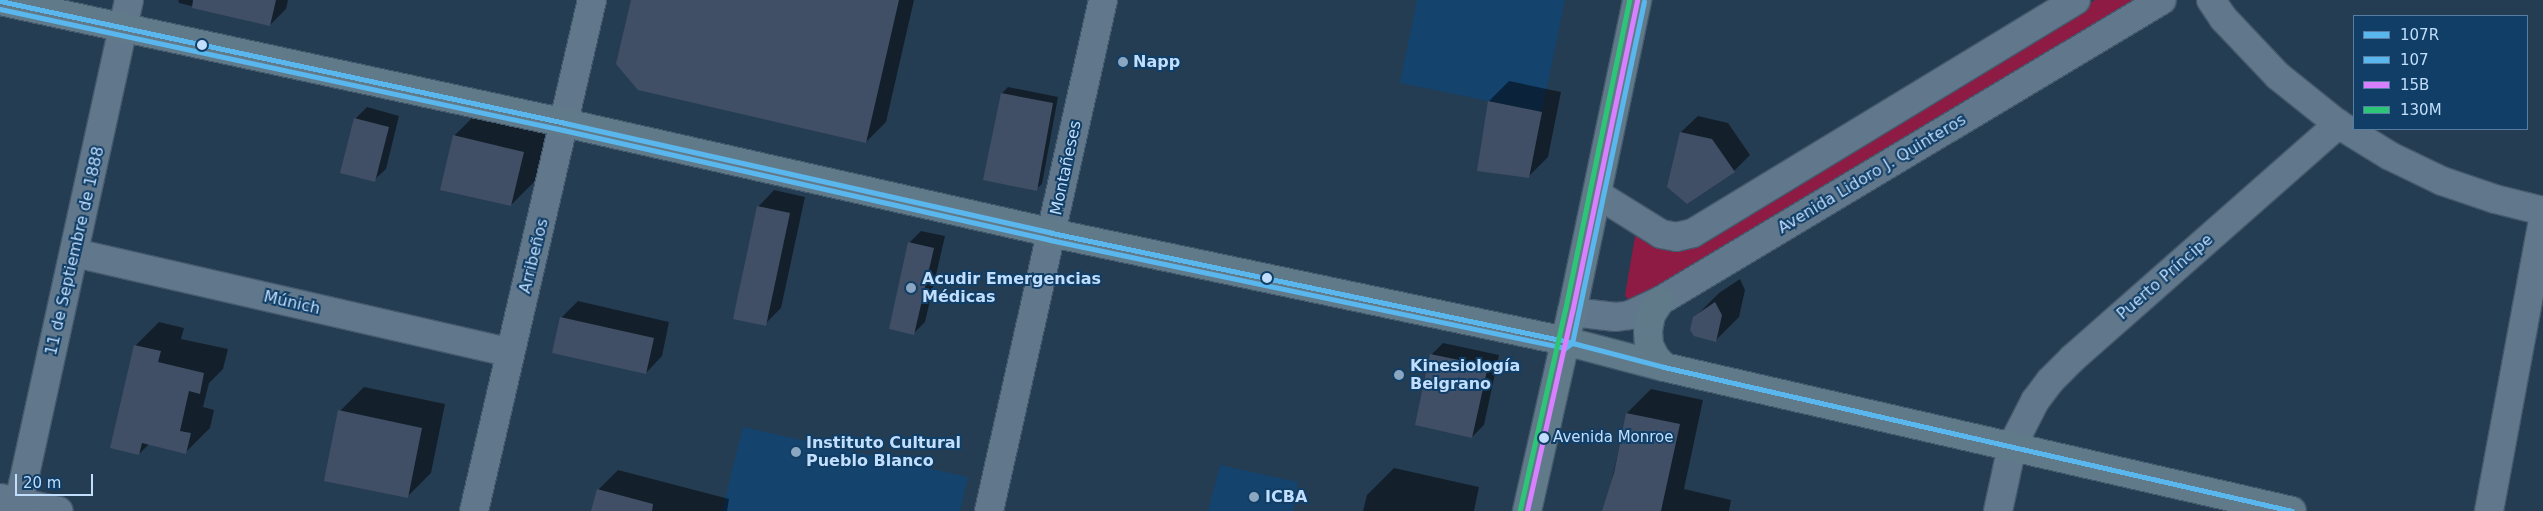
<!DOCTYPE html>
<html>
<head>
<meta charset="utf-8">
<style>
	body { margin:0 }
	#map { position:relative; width:2543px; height:511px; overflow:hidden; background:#253d52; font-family:"DejaVu Sans",sans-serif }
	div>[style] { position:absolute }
	.built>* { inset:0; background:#14436d }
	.green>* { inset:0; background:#8d1b44 }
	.shadow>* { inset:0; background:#0007 }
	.building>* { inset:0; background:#404f65 }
	.roads { filter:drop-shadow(1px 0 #45596c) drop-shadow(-1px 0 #45596c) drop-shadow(0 1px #45596c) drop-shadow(0 -1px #45596c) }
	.minor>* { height:28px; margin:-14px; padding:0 14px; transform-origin:14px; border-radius:14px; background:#61778b }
	.major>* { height:28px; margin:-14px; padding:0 14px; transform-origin:14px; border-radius:14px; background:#617a8a }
	.bus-1>* { height:5px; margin:-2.5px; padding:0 2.5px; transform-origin:2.5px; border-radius:2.5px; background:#5ab7ee }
	.bus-2>* { height:5px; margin:-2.5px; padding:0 2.5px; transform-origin:2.5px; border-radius:2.5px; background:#5ab7ee }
	.bus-3>* { height:5px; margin:-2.5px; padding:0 2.5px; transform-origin:2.5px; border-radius:2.5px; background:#d880ff }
	.bus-4>* { height:5px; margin:-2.5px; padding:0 2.5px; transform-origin:2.5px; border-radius:2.5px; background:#2dc577 }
	.dots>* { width:14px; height:14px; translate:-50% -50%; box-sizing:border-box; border:2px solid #113e66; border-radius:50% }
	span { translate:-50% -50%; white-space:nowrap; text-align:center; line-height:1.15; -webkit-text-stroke:4px #113e66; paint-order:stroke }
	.bus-label { font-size:15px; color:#c1defd }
	.left { translate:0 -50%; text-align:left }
	.poi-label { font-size:16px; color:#c1defd; font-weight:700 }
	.street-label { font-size:16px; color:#c1defd }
	.legend { position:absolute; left:2353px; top:15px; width:175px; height:115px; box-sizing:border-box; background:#113e66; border:1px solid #577ea2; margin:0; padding:6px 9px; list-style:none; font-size:15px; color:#c1defd }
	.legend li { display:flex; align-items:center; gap:10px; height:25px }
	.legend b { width:25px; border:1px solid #577ea2 }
	.scale { position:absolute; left:15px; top:474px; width:78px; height:22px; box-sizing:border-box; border:2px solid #c1defd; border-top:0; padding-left:6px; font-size:15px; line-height:18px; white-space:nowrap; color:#c1defd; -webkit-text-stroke:4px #113e66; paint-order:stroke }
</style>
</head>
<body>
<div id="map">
	<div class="built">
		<div style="clip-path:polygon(1417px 0,1565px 0,1542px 112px,1400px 83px)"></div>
		<div style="clip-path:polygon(743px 427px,968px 477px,960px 511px,722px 511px)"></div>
		<div style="clip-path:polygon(1220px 465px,1298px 482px,1293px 511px,1208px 511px)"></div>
	</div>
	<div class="green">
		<div style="clip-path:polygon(2095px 0,2134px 0,1641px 306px,1629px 301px,1625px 295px,1636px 231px,1701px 242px)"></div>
	</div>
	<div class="shadow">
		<div style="clip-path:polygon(178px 0,288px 0,286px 9px,270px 25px,179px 3px)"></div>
		<div style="clip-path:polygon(632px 0,914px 0,886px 122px,866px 142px)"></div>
		<div style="clip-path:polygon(1509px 81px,1561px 92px,1548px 157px,1528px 177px,1479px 170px,1489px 101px)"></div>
		<div style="clip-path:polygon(1008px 87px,1058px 97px,1042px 184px,1036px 189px,1002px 93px)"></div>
		<div style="clip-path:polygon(367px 107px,399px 116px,386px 169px,374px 180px,355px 119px)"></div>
		<div style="clip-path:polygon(478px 112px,547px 128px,535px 181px,511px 205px,454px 136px)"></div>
		<div style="clip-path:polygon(1698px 116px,1728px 123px,1750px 155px,1734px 171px,1669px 187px,1681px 132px)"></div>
		<div style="clip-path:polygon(774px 190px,805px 197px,781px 308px,765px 324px,758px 207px)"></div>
		<div style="clip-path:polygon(921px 231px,945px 236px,925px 322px,914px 333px,910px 242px)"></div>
		<div style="clip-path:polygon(1740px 279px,1745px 290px,1739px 317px,1715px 341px,1694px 318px,1719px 293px)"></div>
		<div style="clip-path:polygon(578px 301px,669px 322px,662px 356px,646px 373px,561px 318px)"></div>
		<div style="clip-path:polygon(159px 322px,184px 328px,181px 339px,228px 349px,223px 369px,209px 383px,203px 407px,214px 410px,210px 428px,186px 452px,149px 444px,139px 454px,135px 346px)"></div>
		<div style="clip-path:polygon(1443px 343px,1499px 355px,1484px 425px,1472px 437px,1432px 354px)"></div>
		<div style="clip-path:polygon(364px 387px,445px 404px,431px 473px,407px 497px,340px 411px)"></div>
		<div style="clip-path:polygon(1651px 389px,1703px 400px,1684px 489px,1731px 500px,1729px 511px,1605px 511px,1627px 413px)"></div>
		<div style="clip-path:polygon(1394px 468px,1479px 487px,1474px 511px,1363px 511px,1367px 495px)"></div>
		<div style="clip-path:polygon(618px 470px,729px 499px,727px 511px,592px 511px,598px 490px)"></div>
	</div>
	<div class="building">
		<div style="clip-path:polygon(193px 0,276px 0,270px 26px,192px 8px)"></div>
		<div style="clip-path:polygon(631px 0,899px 0,866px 143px,638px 90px,616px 64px)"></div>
		<div style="clip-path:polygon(1001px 93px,1053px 103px,1037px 191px,983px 180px)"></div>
		<div style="clip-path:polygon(1488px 101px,1542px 112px,1529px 178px,1477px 171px)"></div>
		<div style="clip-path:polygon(354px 118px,389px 127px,375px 182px,340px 173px)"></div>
		<div style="clip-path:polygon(1680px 132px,1712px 139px,1735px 172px,1687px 204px,1667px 187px)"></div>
		<div style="clip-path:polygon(453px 135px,524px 152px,511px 206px,440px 190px)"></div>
		<div style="clip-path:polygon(757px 206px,790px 213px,766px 326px,733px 319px)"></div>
		<div style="clip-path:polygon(908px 242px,934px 248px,914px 335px,889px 329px)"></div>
		<div style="clip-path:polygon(1715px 302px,1722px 315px,1716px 342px,1694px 336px,1690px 330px,1693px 317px)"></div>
		<div style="clip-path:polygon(560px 317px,654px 338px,646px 374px,552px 353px)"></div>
		<div style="clip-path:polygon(134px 345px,161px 351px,158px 362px,204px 373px,200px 394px,189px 391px,180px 431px,191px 433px,186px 454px,142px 443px,139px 455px,110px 448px)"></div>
		<div style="clip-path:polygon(1430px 354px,1488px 366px,1472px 438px,1415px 425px)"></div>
		<div style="clip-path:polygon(338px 410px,422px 428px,408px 498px,324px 481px)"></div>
		<div style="clip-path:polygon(1626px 413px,1680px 424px,1661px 511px,1602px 511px,1614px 473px)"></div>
		<div style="clip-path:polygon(597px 489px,653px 504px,652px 511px,591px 511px)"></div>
	</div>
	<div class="roads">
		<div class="minor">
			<div style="left:2211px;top:0;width:22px;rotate:56deg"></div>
			<div style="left:2223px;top:18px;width:80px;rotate:46.5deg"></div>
			<div style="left:2278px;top:76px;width:77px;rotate:38.7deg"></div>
			<div style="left:2338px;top:124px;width:61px;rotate:31.6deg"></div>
			<div style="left:2390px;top:156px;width:58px;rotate:25.7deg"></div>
			<div style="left:2442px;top:181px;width:56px;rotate:18.8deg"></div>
			<div style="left:2495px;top:199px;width:49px;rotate:14deg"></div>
			<div style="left:1597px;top:194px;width:75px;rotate:32deg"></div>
			<div style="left:1661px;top:234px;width:15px;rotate:11deg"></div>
			<div style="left:1676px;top:237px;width:17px;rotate:-13deg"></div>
			<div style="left:1693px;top:233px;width:448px;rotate:-31.3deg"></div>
			<div style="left:75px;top:253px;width:446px;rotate:12.9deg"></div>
			<div style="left:1572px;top:312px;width:44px;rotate:6.5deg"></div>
			<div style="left:1616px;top:317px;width:14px;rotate:-8deg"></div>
			<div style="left:1630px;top:315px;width:33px;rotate:-25deg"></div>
			<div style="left:1660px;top:301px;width:585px;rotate:-30.95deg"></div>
			<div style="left:0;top:498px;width:60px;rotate:12.4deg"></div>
			<div style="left:19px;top:502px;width:514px;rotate:-77.64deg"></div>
			<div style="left:474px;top:511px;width:524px;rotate:-77deg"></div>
			<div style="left:989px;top:511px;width:524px;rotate:-77.42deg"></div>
			<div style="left:1998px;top:511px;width:66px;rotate:-77.8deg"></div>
			<div style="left:2012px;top:446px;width:51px;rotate:-62.9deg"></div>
			<div style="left:2035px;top:401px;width:25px;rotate:-53deg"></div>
			<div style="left:2050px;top:381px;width:33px;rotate:-45deg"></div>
			<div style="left:2073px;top:358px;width:354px;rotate:-41.4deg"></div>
			<div style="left:2489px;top:511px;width:296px;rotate:-79.5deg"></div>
		</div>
		<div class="major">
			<div style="left:0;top:1px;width:578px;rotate:12.18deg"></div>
			<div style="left:565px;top:123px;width:499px;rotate:12.7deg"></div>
			<div style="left:1052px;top:233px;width:524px;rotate:11.89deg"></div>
			<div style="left:1565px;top:341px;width:102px;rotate:14.7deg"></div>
			<div style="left:1664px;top:367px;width:644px;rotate:12.91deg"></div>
			<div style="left:1660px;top:301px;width:17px;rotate:123deg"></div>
			<div style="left:1651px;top:315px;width:16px;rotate:101deg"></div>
			<div style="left:1648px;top:331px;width:14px;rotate:86deg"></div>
			<div style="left:1649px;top:345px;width:13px;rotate:63deg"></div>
			<div style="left:1655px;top:357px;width:13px;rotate:48deg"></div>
			<div style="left:1527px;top:511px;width:204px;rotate:-77.3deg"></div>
			<div style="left:1572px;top:312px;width:319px;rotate:-78.2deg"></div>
		</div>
	</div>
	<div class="bus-1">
		<div style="left:0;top:1px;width:578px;rotate:12.18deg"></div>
		<div style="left:565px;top:123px;width:499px;rotate:12.7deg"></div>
		<div style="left:1052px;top:233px;width:524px;rotate:11.89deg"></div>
		<div style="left:1565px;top:341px;width:102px;rotate:14.7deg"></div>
		<div style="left:1664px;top:367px;width:644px;rotate:12.91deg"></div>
	</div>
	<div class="bus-2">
		<div style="left:0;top:9px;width:576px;rotate:12.13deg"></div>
		<div style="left:563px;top:130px;width:499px;rotate:12.7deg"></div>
		<div style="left:1050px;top:240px;width:526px;rotate:11.84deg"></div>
		<div style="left:1565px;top:348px;width:9px;rotate:-36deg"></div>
		<div style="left:1572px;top:343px;width:349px;rotate:-78.1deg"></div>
	</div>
	<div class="bus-3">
		<div style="left:1527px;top:511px;width:204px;rotate:-77.3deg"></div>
		<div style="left:1572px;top:312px;width:319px;rotate:-78.2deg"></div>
	</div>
	<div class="bus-4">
		<div style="left:1520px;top:509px;width:204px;rotate:-77.3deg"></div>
		<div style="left:1565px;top:310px;width:317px;rotate:-78.3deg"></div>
	</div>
	<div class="dots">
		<div style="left:202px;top:45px;background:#c1defd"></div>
		<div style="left:1123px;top:62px;background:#8aa6c1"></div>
		<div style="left:1267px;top:278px;background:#c1defd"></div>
		<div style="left:911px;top:288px;background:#8aa6c1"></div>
		<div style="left:1399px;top:375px;background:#8aa6c1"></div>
		<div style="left:1544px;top:438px;background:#c1defd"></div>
		<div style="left:796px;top:452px;background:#8aa6c1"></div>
		<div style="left:1254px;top:497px;background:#8aa6c1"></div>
	</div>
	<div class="bus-label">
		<span class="left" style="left:1553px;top:438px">Avenida Monroe</span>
	</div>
	<div class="poi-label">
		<span class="left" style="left:1133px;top:62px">Napp</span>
		<span class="left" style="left:922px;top:288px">Acudir Emergencias<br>Médicas</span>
		<span class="left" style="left:1410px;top:375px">Kinesiología<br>Belgrano</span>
		<span class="left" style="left:806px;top:452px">Instituto Cultural<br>Pueblo Blanco</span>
		<span class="left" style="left:1265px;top:497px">ICBA</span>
	</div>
	<div class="street-label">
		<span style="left:1066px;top:168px;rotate:-78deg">Montañeses</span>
		<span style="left:1872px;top:174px;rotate:-31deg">Avenida Lidoro J. Quinteros</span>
		<span style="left:75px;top:251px;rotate:-77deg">11 de Septiembre de 1888</span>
		<span style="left:534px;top:256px;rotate:-76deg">Arribeños</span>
		<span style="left:2165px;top:277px;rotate:-41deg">Puerto Príncipe</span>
		<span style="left:292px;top:303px;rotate:13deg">Múnich</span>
	</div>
	<ul class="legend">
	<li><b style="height:6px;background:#5ab7ee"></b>107R</li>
	<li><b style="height:6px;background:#5ab7ee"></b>107</li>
	<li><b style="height:6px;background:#d880ff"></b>15B</li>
	<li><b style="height:6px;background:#2dc577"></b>130M</li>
	</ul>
	<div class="scale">20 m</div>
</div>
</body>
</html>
